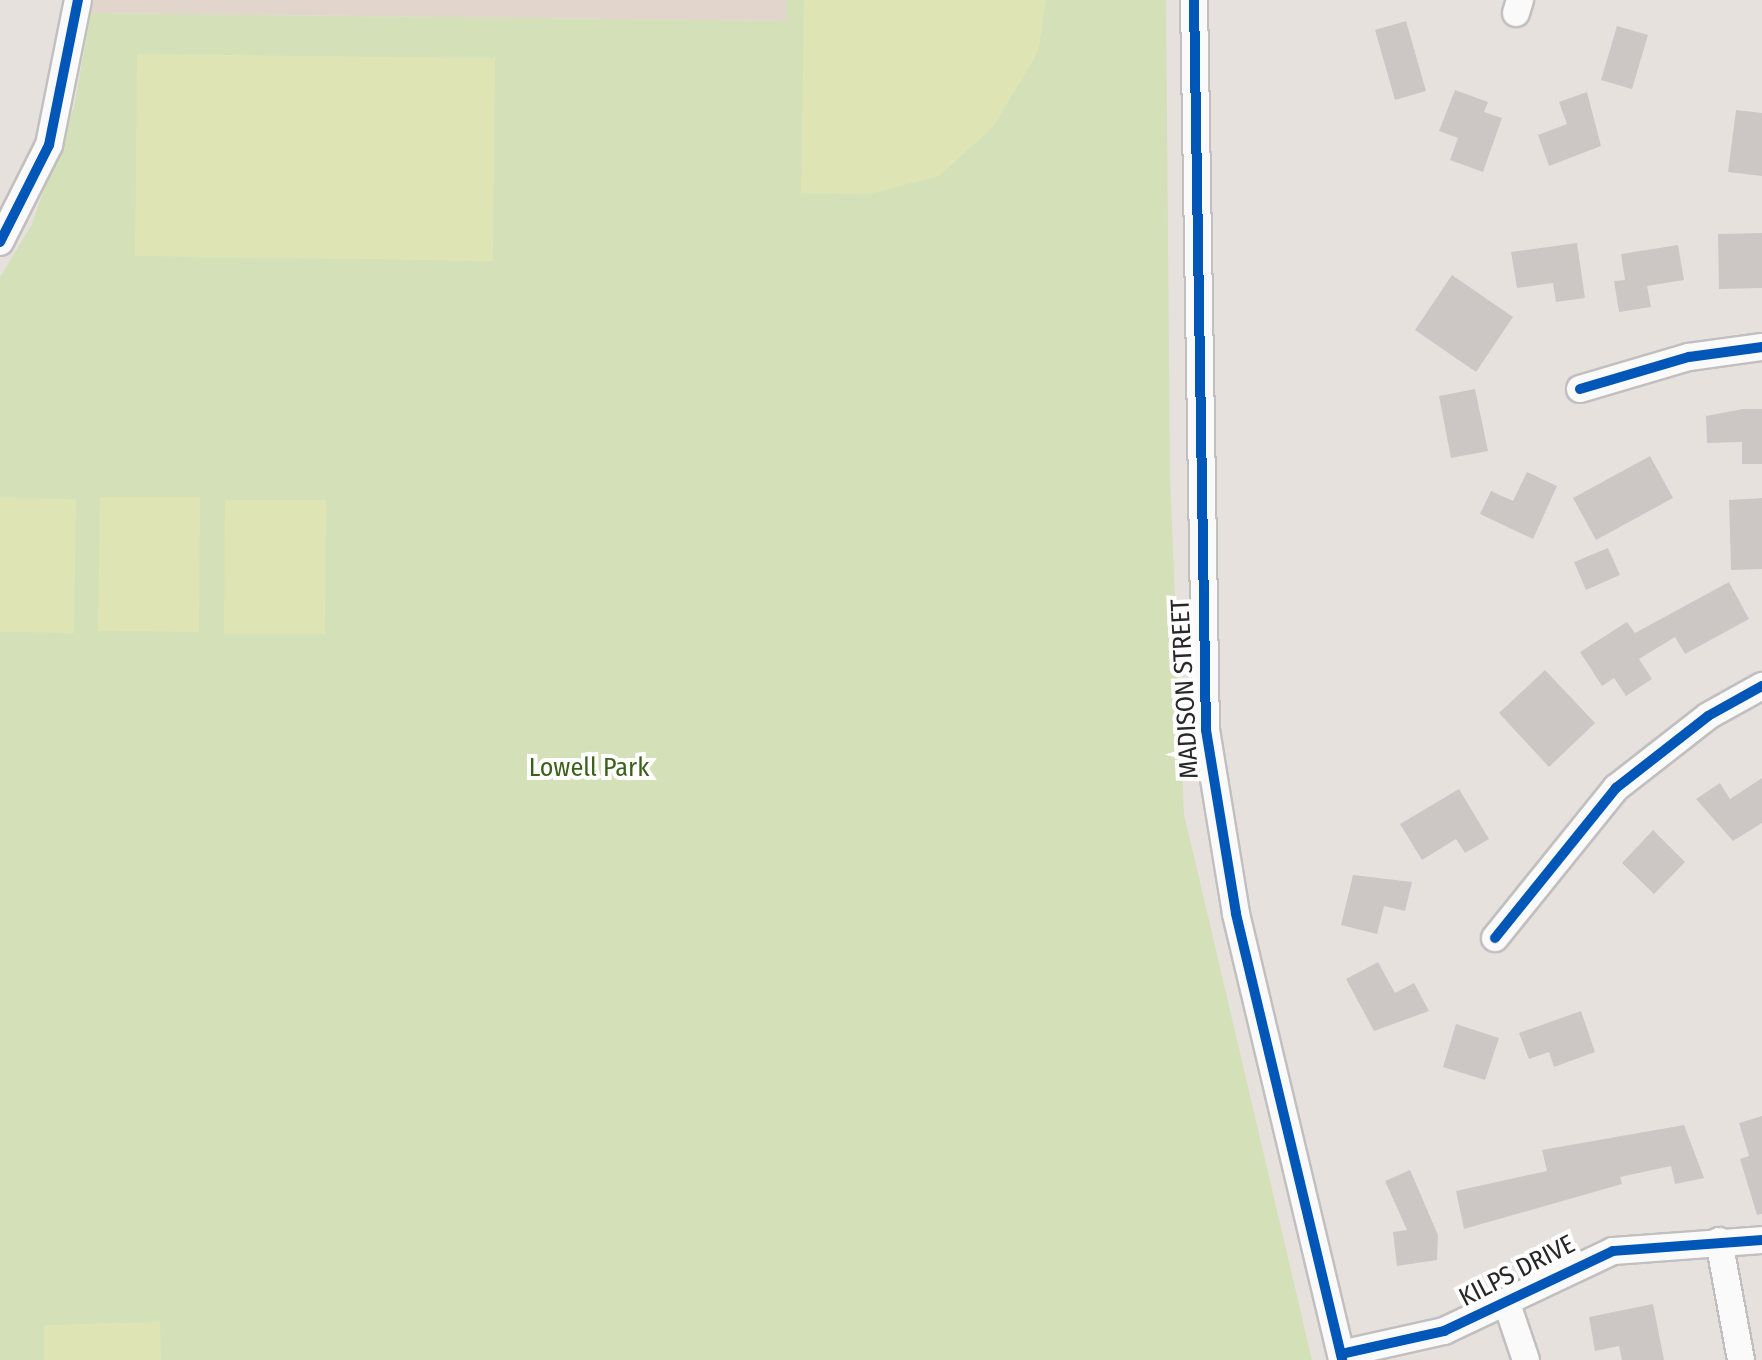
<!DOCTYPE html>
<html>
<head>
<meta charset="utf-8">
<style>
	body { margin:0 }
	#map { position:relative; width:1762px; height:1360px; overflow:hidden; background:#e7e1de; font-family:"Fira Sans Condensed",sans-serif }
	div>[style] { position:absolute }
	.education>* { inset:0; background:#e2d6cc }
	.green>* { inset:0; background:#d3e0b8 }
	.pitch>* { inset:0; background:#dfe4b5 }
	.building>* { inset:0; background:#ccc7c5 }
	.roads { filter:drop-shadow(2px 0 #c1bfbf) drop-shadow(-2px 0 #c1bfbf) drop-shadow(0 2px #c1bfbf) drop-shadow(0 -2px #c1bfbf) }
	.minor>* { height:26px; margin:-13px; padding:0 13px; transform-origin:13px; border-radius:13px; background:#fbfafa }
	.cycleway>* { height:10px; margin:-5px; padding:0 5px; transform-origin:5px; border-radius:5px; background:#0057b8 }
	span { translate:-50% -50%; white-space:nowrap; text-align:center; line-height:1.15; -webkit-text-stroke:8px #fff; paint-order:stroke }
	.street-label { font-size:26px; color:#282828 }
	.park-label { font-size:26px; color:#3b621b }
</style>
</head>
<body>
<div id="map">
	<div class="education">
		<div style="clip-path:polygon(91px 0,787px 0,787px 21px,91px 13px)"></div>
	</div>
	<div class="green">
		<div style="clip-path:polygon(787px 0,1166px 0,1170px 478px,1184px 814px,1312px 1360px,0 1360px,0 277px,31px 226px,74px 107px,91px 13px,786px 21px)"></div>
	</div>
	<div class="pitch">
		<div style="clip-path:polygon(804px 0,1046px 0,1038px 52px,993px 127px,939px 176px,869px 194px,801px 193px)"></div>
		<div style="clip-path:polygon(137px 54px,495px 58px,493px 261px,135px 256px)"></div>
		<div style="clip-path:polygon(100px 497px,200px 497px,199px 632px,98px 631px)"></div>
		<div style="clip-path:polygon(0 498px,76px 499px,74px 633px,0 632px)"></div>
		<div style="clip-path:polygon(225px 500px,326px 500px,325px 634px,224px 634px)"></div>
		<div style="clip-path:polygon(160px 1322px,161px 1360px,44px 1360px,44px 1325px)"></div>
	</div>
	<div class="building">
		<div style="clip-path:polygon(1406px 21px,1426px 91px,1395px 100px,1375px 30px)"></div>
		<div style="clip-path:polygon(1617px 26px,1648px 35px,1632px 89px,1601px 80px)"></div>
		<div style="clip-path:polygon(1455px 90px,1488px 102px,1484px 112px,1502px 118px,1483px 172px,1450px 160px,1458px 138px,1439px 131px)"></div>
		<div style="clip-path:polygon(1587px 92px,1601px 146px,1549px 166px,1538px 135px,1567px 124px,1559px 102px)"></div>
		<div style="clip-path:polygon(1736px 110px,1762px 113px,1762px 176px,1728px 172px)"></div>
		<div style="clip-path:polygon(1762px 233px,1762px 288px,1719px 289px,1718px 234px)"></div>
		<div style="clip-path:polygon(1577px 243px,1585px 298px,1556px 302px,1553px 283px,1517px 288px,1511px 252px)"></div>
		<div style="clip-path:polygon(1678px 245px,1684px 280px,1647px 286px,1651px 307px,1619px 312px,1614px 281px,1625px 280px,1621px 254px)"></div>
		<div style="clip-path:polygon(1452px 275px,1513px 317px,1476px 372px,1415px 330px)"></div>
		<div style="clip-path:polygon(1475px 389px,1488px 451px,1451px 458px,1439px 396px)"></div>
		<div style="clip-path:polygon(1743px 409px,1762px 409px,1762px 464px,1742px 464px,1742px 442px,1707px 443px,1706px 416px)"></div>
		<div style="clip-path:polygon(1650px 456px,1673px 498px,1596px 540px,1573px 498px)"></div>
		<div style="clip-path:polygon(1527px 472px,1557px 486px,1533px 539px,1480px 514px,1491px 491px,1513px 501px)"></div>
		<div style="clip-path:polygon(1762px 498px,1762px 569px,1731px 570px,1729px 500px)"></div>
		<div style="clip-path:polygon(1608px 548px,1620px 575px,1586px 590px,1574px 562px)"></div>
		<div style="clip-path:polygon(1729px 582px,1749px 619px,1685px 654px,1675px 637px,1639px 659px,1652px 679px,1626px 696px,1614px 678px,1602px 686px,1580px 652px,1627px 622px,1635px 633px)"></div>
		<div style="clip-path:polygon(1545px 670px,1595px 723px,1549px 767px,1499px 713px)"></div>
		<div style="clip-path:polygon(1762px 778px,1762px 823px,1733px 841px,1696px 799px,1720px 783px,1730px 799px)"></div>
		<div style="clip-path:polygon(1459px 789px,1489px 839px,1465px 853px,1456px 839px,1422px 860px,1400px 824px)"></div>
		<div style="clip-path:polygon(1653px 830px,1685px 862px,1654px 894px,1622px 863px)"></div>
		<div style="clip-path:polygon(1353px 875px,1412px 882px,1405px 911px,1384px 906px,1377px 934px,1341px 925px)"></div>
		<div style="clip-path:polygon(1378px 962px,1395px 993px,1414px 983px,1429px 1011px,1374px 1031px,1346px 979px)"></div>
		<div style="clip-path:polygon(1581px 1011px,1595px 1052px,1554px 1067px,1549px 1052px,1529px 1059px,1519px 1033px)"></div>
		<div style="clip-path:polygon(1456px 1024px,1499px 1038px,1485px 1080px,1443px 1067px)"></div>
		<div style="clip-path:polygon(1762px 1116px,1762px 1214px,1757px 1215px,1740px 1159px,1749px 1156px,1739px 1123px)"></div>
		<div style="clip-path:polygon(1684px 1125px,1704px 1178px,1675px 1184px,1671px 1166px,1620px 1177px,1622px 1184px,1464px 1229px,1456px 1191px,1547px 1171px,1542px 1150px)"></div>
		<div style="clip-path:polygon(1410px 1170px,1438px 1235px,1437px 1260px,1397px 1266px,1393px 1232px,1407px 1230px,1385px 1181px)"></div>
		<div style="clip-path:polygon(1653px 1304px,1664px 1360px,1622px 1360px,1619px 1346px,1595px 1351px,1589px 1317px)"></div>
	</div>
	<div class="roads">
		<div class="minor">
			<div style="left:1194px;top:0;width:730px;rotate:89.06deg"></div>
			<div style="left:1206px;top:730px;width:186px;rotate:80.7deg"></div>
			<div style="left:1236px;top:914px;width:458px;rotate:76.6deg"></div>
			<div style="left:1516px;top:13px;width:14px;rotate:-73deg"></div>
			<div style="left:0;top:242px;width:109px;rotate:-63.2deg"></div>
			<div style="left:49px;top:145px;width:148px;rotate:-78.7deg"></div>
			<div style="left:1580px;top:389px;width:114px;rotate:-16.4deg"></div>
			<div style="left:1689px;top:357px;width:74px;rotate:-7.8deg"></div>
			<div style="left:1495px;top:938px;width:193px;rotate:-51.1deg"></div>
			<div style="left:1616px;top:788px;width:117px;rotate:-38deg"></div>
			<div style="left:1708px;top:716px;width:62px;rotate:-29.1deg"></div>
			<div style="left:1719px;top:1241px;width:121px;rotate:79.5deg"></div>
			<div style="left:1506px;top:1301px;width:62px;rotate:71.3deg"></div>
			<div style="left:1341px;top:1354px;width:106px;rotate:-12.6deg"></div>
			<div style="left:1444px;top:1331px;width:187px;rotate:-25.3deg"></div>
			<div style="left:1613px;top:1251px;width:149px;rotate:-4.2deg"></div>
		</div>
	</div>
	<div class="cycleway">
		<div style="left:1194px;top:0;width:730px;rotate:89.06deg"></div>
		<div style="left:1206px;top:730px;width:186px;rotate:80.7deg"></div>
		<div style="left:1236px;top:914px;width:458px;rotate:76.6deg"></div>
		<div style="left:0;top:242px;width:109px;rotate:-63.2deg"></div>
		<div style="left:49px;top:145px;width:148px;rotate:-78.7deg"></div>
		<div style="left:1580px;top:389px;width:114px;rotate:-16.4deg"></div>
		<div style="left:1689px;top:357px;width:74px;rotate:-7.8deg"></div>
		<div style="left:1495px;top:938px;width:193px;rotate:-51.1deg"></div>
		<div style="left:1616px;top:788px;width:117px;rotate:-38deg"></div>
		<div style="left:1708px;top:716px;width:62px;rotate:-29.1deg"></div>
		<div style="left:1341px;top:1354px;width:106px;rotate:-12.6deg"></div>
		<div style="left:1444px;top:1331px;width:187px;rotate:-25.3deg"></div>
		<div style="left:1613px;top:1251px;width:149px;rotate:-4.2deg"></div>
	</div>
	<div class="street-label">
		<span style="left:1185px;top:689px;rotate:-93deg">MADISON STREET</span>
		<span style="left:1517px;top:1271px;rotate:-27deg">KILPS DRIVE</span>
	</div>
	<div class="park-label">
		<span style="left:589px;top:768px">Lowell Park</span>
	</div>
</div>
</body>
</html>
